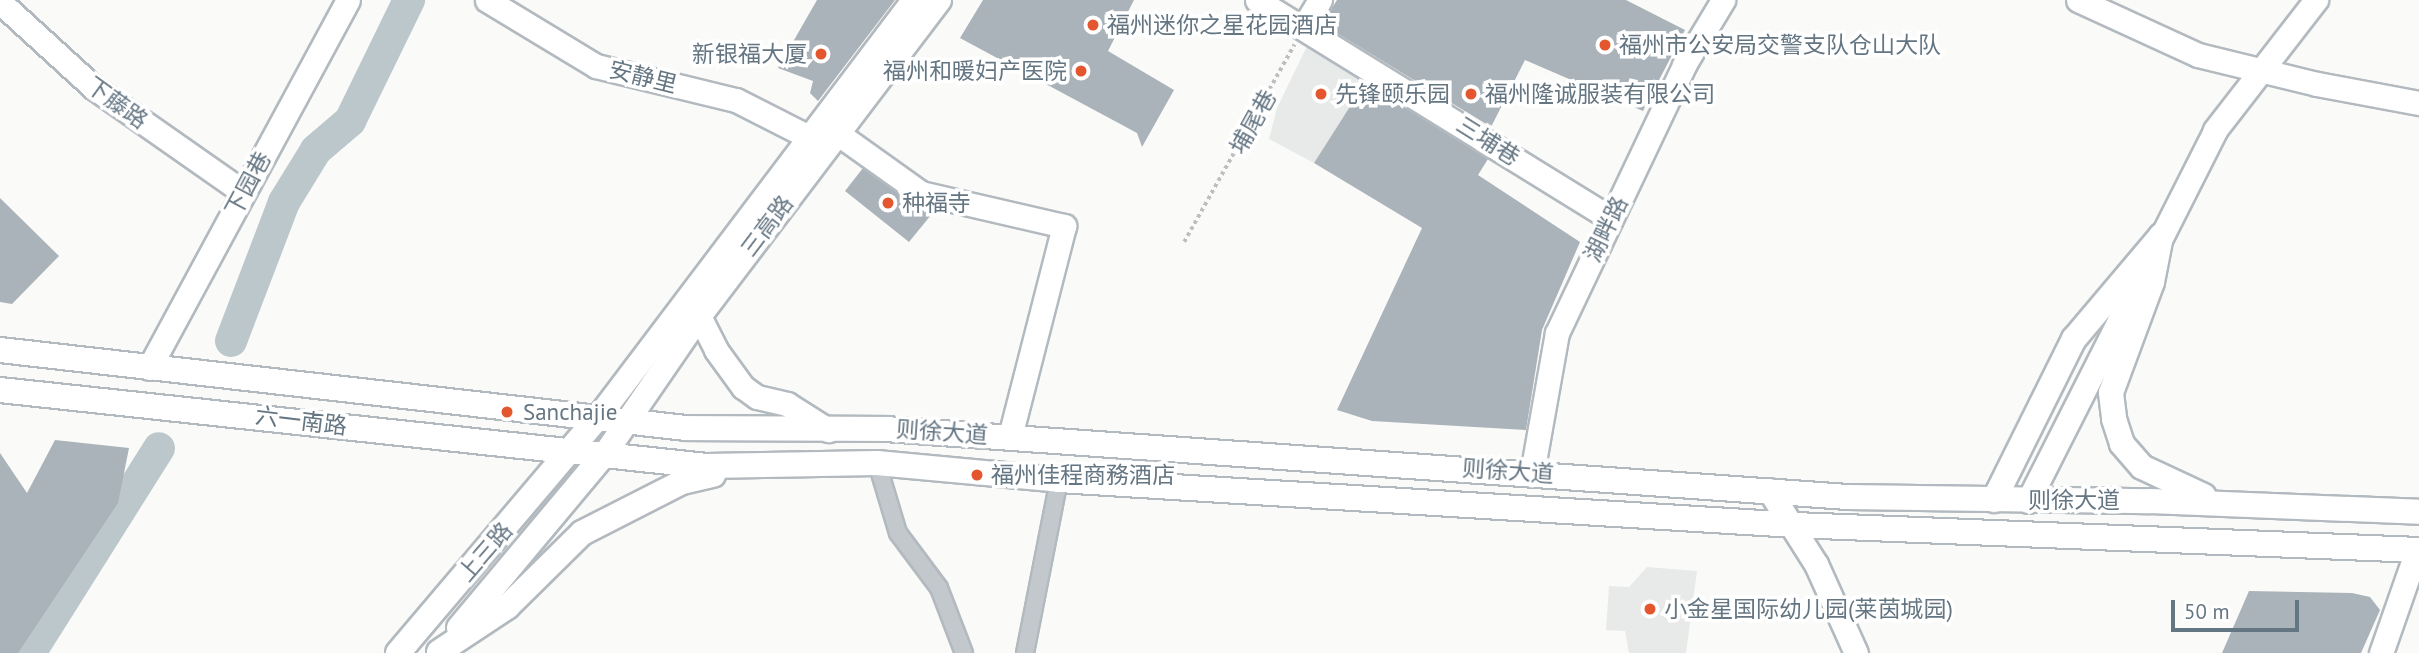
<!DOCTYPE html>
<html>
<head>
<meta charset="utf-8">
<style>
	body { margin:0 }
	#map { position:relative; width:2419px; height:653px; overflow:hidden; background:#fafaf8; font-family:"PT Sans","Noto Sans SC",sans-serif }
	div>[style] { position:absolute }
	.built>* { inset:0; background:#e8e9e9 }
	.river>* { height:32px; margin:-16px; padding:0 16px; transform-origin:16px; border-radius:16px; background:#bbc7cb }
	.building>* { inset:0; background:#aab3b9 }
	.path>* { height:3.5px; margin-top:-1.75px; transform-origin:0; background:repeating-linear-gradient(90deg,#bbbfc2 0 3.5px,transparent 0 7px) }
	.roads { filter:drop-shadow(2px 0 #b3babf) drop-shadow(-2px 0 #b3babf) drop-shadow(0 2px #b3babf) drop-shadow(0 -2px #b3babf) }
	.street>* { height:16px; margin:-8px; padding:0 8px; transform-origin:8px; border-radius:8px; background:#c3c8cc }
	.secondary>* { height:23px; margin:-11.5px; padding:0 11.5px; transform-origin:11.5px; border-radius:11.5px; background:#fff }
	.primary>* { height:24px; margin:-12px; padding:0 12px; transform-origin:12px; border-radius:12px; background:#fff }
	.dots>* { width:19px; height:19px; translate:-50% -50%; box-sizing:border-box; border:4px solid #fff; border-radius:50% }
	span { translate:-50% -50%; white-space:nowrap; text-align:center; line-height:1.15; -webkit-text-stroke:7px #fff; paint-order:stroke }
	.poi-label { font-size:23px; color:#657683 }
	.left { translate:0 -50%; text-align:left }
	.right { translate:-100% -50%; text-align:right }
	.street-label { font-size:23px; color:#657683 }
	.scale { position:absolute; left:2171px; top:600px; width:128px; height:32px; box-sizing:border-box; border:4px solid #657683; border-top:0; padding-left:9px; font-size:21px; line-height:24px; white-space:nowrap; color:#657683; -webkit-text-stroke:5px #fff; paint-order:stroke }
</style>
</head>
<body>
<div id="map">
	<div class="built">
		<div style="clip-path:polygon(1309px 42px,1367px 80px,1314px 163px,1269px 139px,1277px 108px)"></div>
		<div style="clip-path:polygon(1647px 567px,1697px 571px,1686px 653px,1629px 653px,1625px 631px,1606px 630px,1609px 586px,1629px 587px)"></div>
	</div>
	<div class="river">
		<div style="left:231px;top:341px;width:149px;rotate:-69.1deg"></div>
		<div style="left:284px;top:202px;width:61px;rotate:-58.4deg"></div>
		<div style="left:316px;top:150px;width:45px;rotate:-40.5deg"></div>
		<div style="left:350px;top:121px;width:135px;rotate:-64deg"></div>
		<div style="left:30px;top:653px;width:242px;rotate:-57.8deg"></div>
	</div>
	<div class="building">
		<div style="clip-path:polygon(817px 0,895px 0,818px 101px,810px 93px,813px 81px,778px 68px)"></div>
		<div style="clip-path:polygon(983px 0,1134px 0,1108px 51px,1174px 90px,1142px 147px,1137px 133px,960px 38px)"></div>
		<div style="clip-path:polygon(1337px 0,1626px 0,1685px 30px,1643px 111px,1525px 60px,1491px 127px,1322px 24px)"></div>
		<div style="clip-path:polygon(1365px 83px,1488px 159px,1478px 175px,1580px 242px,1542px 330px,1526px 430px,1372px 421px,1337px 410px,1422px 228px,1314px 163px)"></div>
		<div style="clip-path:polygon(863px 168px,931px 215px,909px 242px,845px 191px)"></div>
		<div style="clip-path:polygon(0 198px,59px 256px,12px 304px,0 302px)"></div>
		<div style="clip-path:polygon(55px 440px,129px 448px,118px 503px,18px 653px,0 653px,0 453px,27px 493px)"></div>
		<div style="clip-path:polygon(2249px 591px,2352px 593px,2370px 597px,2380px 610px,2361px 653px,2222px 653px)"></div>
	</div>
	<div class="path">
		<div style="left:1184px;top:242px;width:226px;rotate:-60.8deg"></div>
	</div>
	<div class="roads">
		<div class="street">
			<div style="left:877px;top:463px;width:73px;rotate:73.3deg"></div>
			<div style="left:898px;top:533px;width:69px;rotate:53.3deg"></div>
			<div style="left:939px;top:588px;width:70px;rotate:69deg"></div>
			<div style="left:1025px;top:653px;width:176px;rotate:-78.9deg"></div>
		</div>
		<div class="secondary">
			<div style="left:487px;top:0;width:127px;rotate:31.2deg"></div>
			<div style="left:596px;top:66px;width:144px;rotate:13.7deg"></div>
			<div style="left:736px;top:100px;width:80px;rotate:26.9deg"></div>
			<div style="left:1257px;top:0;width:416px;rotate:31.7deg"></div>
			<div style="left:2078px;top:0;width:132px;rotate:24.6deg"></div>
			<div style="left:2198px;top:55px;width:122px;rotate:13.7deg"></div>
			<div style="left:2317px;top:84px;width:104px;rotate:10.6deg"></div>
			<div style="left:0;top:2px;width:126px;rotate:42.4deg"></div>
			<div style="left:93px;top:87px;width:183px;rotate:35deg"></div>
			<div style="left:1303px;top:28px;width:33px;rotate:-59deg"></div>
			<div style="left:837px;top:133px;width:103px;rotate:35.5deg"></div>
			<div style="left:921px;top:193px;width:147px;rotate:13deg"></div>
			<div style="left:1064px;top:226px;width:218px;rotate:104.4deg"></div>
			<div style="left:699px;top:316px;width:38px;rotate:63deg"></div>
			<div style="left:716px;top:350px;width:46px;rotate:53.9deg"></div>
			<div style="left:743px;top:387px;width:17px;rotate:36deg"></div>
			<div style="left:757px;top:397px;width:31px;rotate:13deg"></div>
			<div style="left:787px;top:404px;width:49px;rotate:32.4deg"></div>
			<div style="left:149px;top:368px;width:418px;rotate:-61.6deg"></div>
			<div style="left:597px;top:418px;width:524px;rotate:-52.91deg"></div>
			<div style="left:602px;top:457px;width:171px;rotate:-55.5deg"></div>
			<div style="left:699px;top:316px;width:397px;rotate:-52.8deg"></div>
			<div style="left:1532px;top:473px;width:142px;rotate:-79.9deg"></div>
			<div style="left:1557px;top:333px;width:297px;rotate:-64.6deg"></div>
			<div style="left:1684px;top:65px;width:76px;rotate:-59deg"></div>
			<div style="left:1769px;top:490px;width:88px;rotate:57.6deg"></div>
			<div style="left:1816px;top:564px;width:98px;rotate:65.8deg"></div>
			<div style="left:2028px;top:501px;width:415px;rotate:-63.2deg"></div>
			<div style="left:2215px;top:130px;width:165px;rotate:-52.2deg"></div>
			<div style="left:2381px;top:653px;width:109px;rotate:-70.7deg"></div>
		</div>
		<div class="primary">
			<div style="left:2161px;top:236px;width:47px;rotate:101.1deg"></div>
			<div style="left:2152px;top:282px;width:118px;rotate:110.3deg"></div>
			<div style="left:2111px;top:393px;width:26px;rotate:83deg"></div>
			<div style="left:2114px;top:419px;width:26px;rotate:72deg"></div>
			<div style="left:2122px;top:444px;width:30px;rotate:49deg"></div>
			<div style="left:2142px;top:467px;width:68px;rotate:25.1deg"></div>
			<div style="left:0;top:350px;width:690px;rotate:6.49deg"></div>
			<div style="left:686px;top:428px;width:199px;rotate:0.3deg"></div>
			<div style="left:885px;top:429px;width:965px;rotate:4.04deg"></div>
			<div style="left:1848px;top:497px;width:302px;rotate:0.8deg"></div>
			<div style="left:2150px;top:501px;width:269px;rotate:2.3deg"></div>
			<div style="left:0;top:390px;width:711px;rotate:6.14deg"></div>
			<div style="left:707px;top:466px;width:170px;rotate:-1deg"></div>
			<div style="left:877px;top:463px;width:183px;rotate:5.3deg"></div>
			<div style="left:1059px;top:480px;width:736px;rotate:3.5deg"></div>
			<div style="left:1794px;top:525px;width:625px;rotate:2.29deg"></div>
			<div style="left:1994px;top:500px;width:180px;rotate:-63.6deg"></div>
			<div style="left:2074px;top:339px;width:135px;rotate:-49.8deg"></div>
			<div style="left:459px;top:628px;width:223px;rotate:-50.1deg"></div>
			<div style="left:439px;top:652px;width:82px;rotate:-33.5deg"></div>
			<div style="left:507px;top:607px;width:105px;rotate:-44.6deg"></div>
			<div style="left:582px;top:533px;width:112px;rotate:-27deg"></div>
			<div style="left:682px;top:482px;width:32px;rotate:-13deg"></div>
			<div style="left:398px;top:653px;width:308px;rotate:-49.7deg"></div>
		</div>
	</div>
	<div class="dots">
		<div style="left:1093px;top:25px;background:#e4572e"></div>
		<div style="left:1605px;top:45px;background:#e4572e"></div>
		<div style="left:821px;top:54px;background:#e4572e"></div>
		<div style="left:1081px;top:71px;background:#e4572e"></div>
		<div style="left:1321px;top:94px;background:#e4572e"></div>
		<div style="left:1471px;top:94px;background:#e4572e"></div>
		<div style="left:888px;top:203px;background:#e4572e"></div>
		<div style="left:507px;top:412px;background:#e4572e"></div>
		<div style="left:977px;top:475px;background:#e4572e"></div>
		<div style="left:1650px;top:609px;background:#e4572e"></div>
	</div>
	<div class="poi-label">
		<span class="left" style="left:1107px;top:25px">福州迷你之星花园酒店</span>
		<span class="left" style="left:1619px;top:45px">福州市公安局交警支队仓山大队</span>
		<span class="right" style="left:807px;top:54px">新银福大厦</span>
		<span class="right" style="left:1067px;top:71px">福州和暖妇产医院</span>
		<span class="left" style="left:1335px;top:94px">先锋颐乐园</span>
		<span class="left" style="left:1485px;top:94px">福州隆诚服装有限公司</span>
		<span class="left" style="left:902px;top:203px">种福寺</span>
		<span class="left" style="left:523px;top:412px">Sanchajie</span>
		<span class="left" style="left:991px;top:475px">福州佳程商務酒店</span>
		<span class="left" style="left:1664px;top:609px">小金星国际幼儿园(莱茵城园)</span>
	</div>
	<div class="street-label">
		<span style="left:643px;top:77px;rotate:14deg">安静里</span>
		<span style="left:117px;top:103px;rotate:36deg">下藤路</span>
		<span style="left:1253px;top:122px;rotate:-61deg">埔尾巷</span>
		<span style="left:1488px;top:141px;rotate:32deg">三埔巷</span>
		<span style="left:248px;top:184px;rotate:-62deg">下园巷</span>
		<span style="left:767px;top:226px;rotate:-53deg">三高路</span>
		<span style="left:1606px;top:229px;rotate:-64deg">湖畔路</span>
		<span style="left:301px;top:421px;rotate:7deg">六一南路</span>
		<span style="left:942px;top:432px;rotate:4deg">则徐大道</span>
		<span style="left:1508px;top:471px;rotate:4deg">则徐大道</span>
		<span style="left:2074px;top:500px">则徐大道</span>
		<span style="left:485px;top:552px;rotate:-49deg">上三路</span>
	</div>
	<div class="scale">50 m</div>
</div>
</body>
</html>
